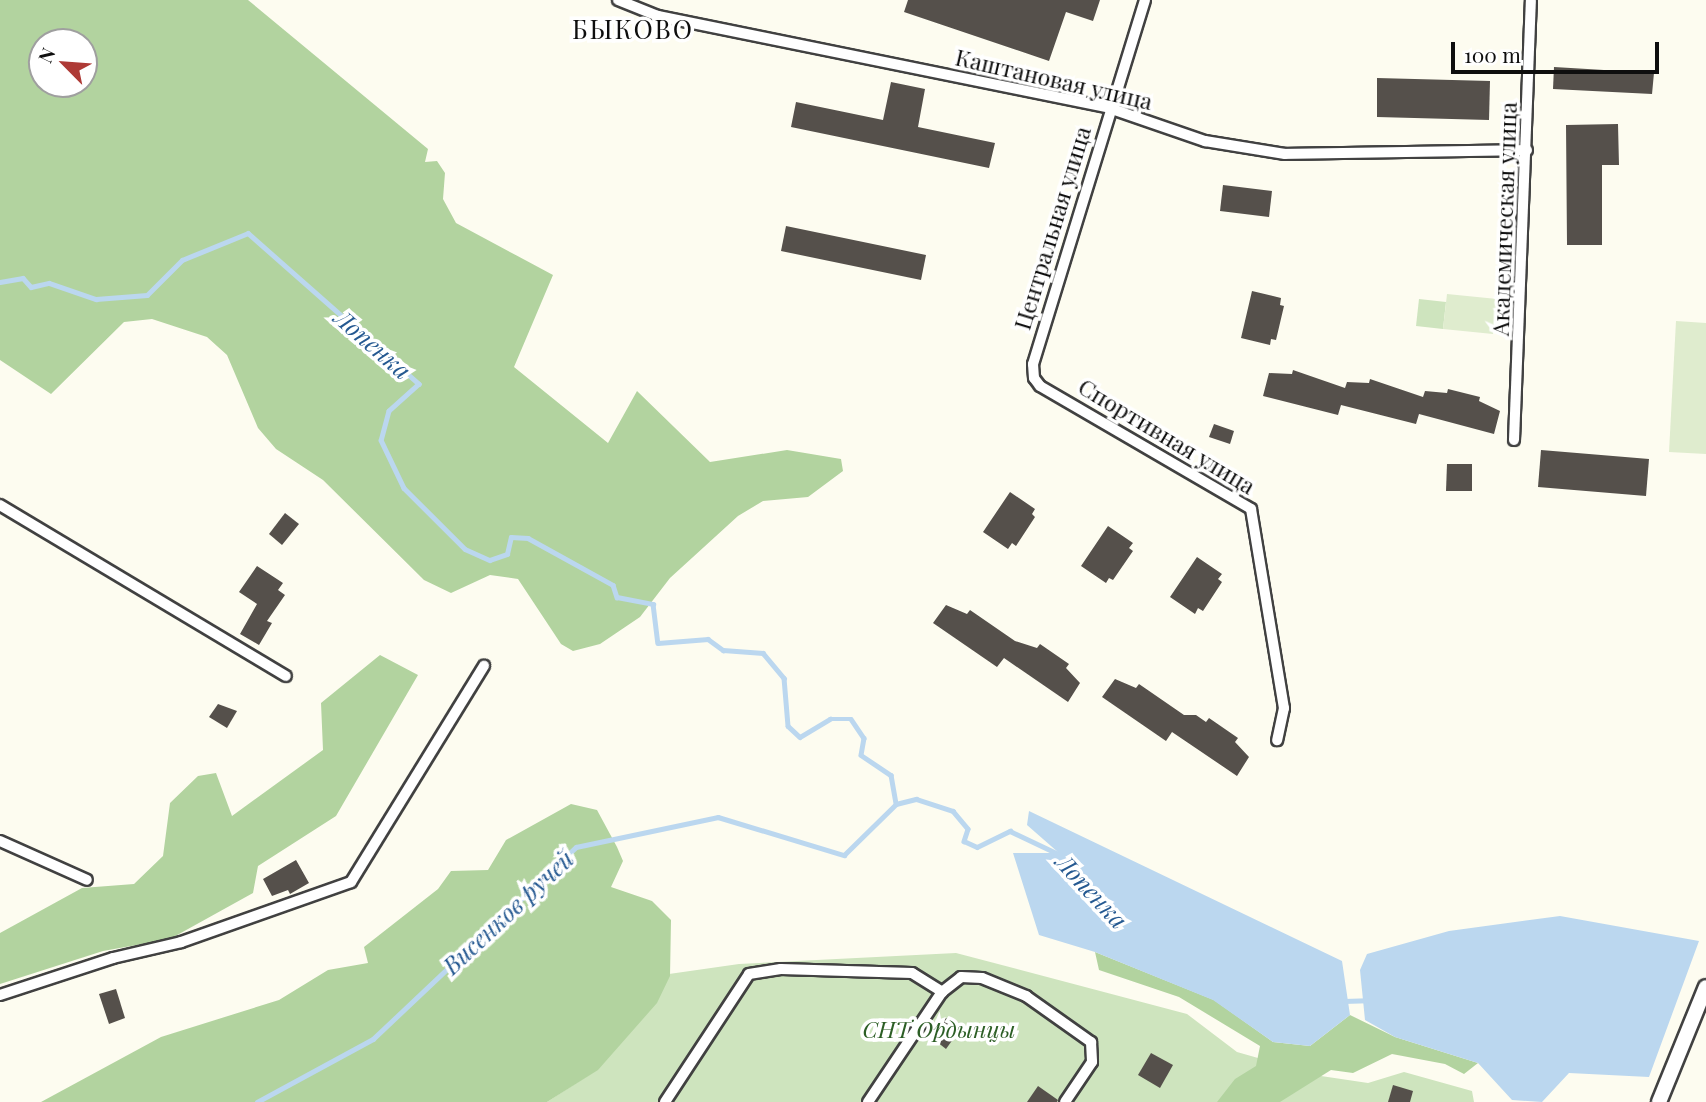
<!DOCTYPE html>
<html>
<head>
<meta charset="utf-8">
<style>
	body { margin:0 }
	#map { position:relative; width:1706px; height:1102px; overflow:hidden; background:#fdfcf0; font-family:"Playfair Display",serif }
	div>[style] { position:absolute }
	.green>* { inset:0; background:#cee4be }
	.forest>* { inset:0; background:#b2d39f }
	.pitch>* { inset:0; background:#dfecce }
	.water>* { inset:0; background:#bbd7ef }
	.stream>* { height:4.5px; margin:-2.25px; padding:0 2.25px; transform-origin:2.25px; border-radius:2.25px; background:#bbd7ef }
	.building>* { inset:0; background:#55504b }
	.roads { filter:drop-shadow(2px 0 #414141) drop-shadow(-2px 0 #414141) drop-shadow(0 2px #414141) drop-shadow(0 -2px #414141) }
	.minor>* { height:10px; margin:-5px; padding:0 5px; transform-origin:5px; border-radius:5px; background:#fff }
	.tertiary>* { height:14px; margin:-7px; padding:0 7px; transform-origin:7px; border-radius:7px; background:#fff }
	span { translate:-50% -50%; white-space:nowrap; text-align:center; line-height:1.15; -webkit-text-stroke:7px #fff; paint-order:stroke }
	.street-label { font-size:23px; color:#0e0e0e }
	.park-label { font-size:23px; color:#2c5e25; font-style:italic }
	.water-label { font-size:24px; color:#255991; font-style:italic }
	.quarter-label { font-size:26px; color:#0e0e0e; letter-spacing:2px }
	.north { position:absolute; left:28px; top:28px; width:70px; height:70px; box-sizing:border-box; background:#fff; border:2px solid #9f9f9f; border-radius:50%; rotate:295deg; font-size:19px; font-weight:700; line-height:28px; text-align:center; color:#0e0e0e }
	.north::after { content:''; display:block; margin:auto; width:24px; height:32px; background:#ae3a36; clip-path:polygon(50% 0,100% 100%,50% 72%,0 100%) }
	.scale { position:absolute; left:1451px; top:42px; width:208px; height:32px; box-sizing:border-box; border:4px solid #0e0e0e; border-top:0; padding-left:9px; font-size:21px; line-height:24px; white-space:nowrap; color:#0e0e0e; -webkit-text-stroke:5px #fff; paint-order:stroke }
</style>
</head>
<body>
<div id="map">
	<div class="green">
		<div style="clip-path:polygon(1419px 299px,1446px 302px,1443px 329px,1416px 326px)"></div>
		<div style="clip-path:polygon(956px 953px,1187px 1014px,1237px 1052px,1321px 1076px,1368px 1083px,1404px 1072px,1472px 1091px,1474px 1102px,547px 1102px,598px 1069px,669px 974px,739px 964px)"></div>
	</div>
	<div class="forest">
		<div style="clip-path:polygon(evenodd,0 0,248px 0,428px 149px,425px 162px,437px 161px,445px 173px,443px 199px,456px 223px,553px 275px,514px 367px,608px 443px,637px 391px,710px 462px,787px 450px,841px 459px,843px 471px,808px 497px,763px 501px,738px 516px,670px 578px,640px 617px,600px 644px,573px 651px,561px 644px,518px 579px,490px 575px,451px 593px,424px 580px,323px 480px,276px 449px,258px 428px,227px 355px,207px 337px,152px 319px,124px 322px,51px 394px,0 360px,0 0,42px 42px,84px 42px,84px 84px,42px 84px,42px 42px)"></div>
		<div style="clip-path:polygon(380px 655px,418px 675px,336px 816px,258px 866px,253px 893px,170px 939px,103px 951px,0 984px,0 933px,82px 888px,134px 884px,163px 856px,170px 803px,198px 776px,216px 773px,232px 816px,323px 750px,321px 703px)"></div>
		<div style="clip-path:polygon(571px 804px,597px 810px,617px 847px,623px 861px,611px 887px,652px 901px,671px 920px,670px 976px,657px 1003px,598px 1070px,547px 1102px,41px 1102px,161px 1037px,279px 1000px,328px 970px,368px 963px,364px 947px,438px 889px,451px 871px,488px 870px,506px 840px)"></div>
		<div style="clip-path:polygon(1095px 952px,1214px 1000px,1273px 1042px,1310px 1046px,1350px 1015px,1395px 1037px,1478px 1063px,1464px 1074px,1445px 1064px,1392px 1054px,1353px 1073px,1331px 1070px,1280px 1102px,1217px 1102px,1235px 1079px,1256px 1066px,1260px 1046px,1179px 997px,1099px 970px)"></div>
	</div>
	<div class="pitch">
		<div style="clip-path:polygon(1447px 294px,1497px 299px,1493px 334px,1443px 329px)"></div>
		<div style="clip-path:polygon(1676px 321px,1706px 323px,1706px 454px,1669px 452px)"></div>
	</div>
	<div class="water">
		<div style="clip-path:polygon(1029px 811px,1342px 961px,1350px 1015px,1310px 1046px,1273px 1042px,1213px 1000px,1095px 952px,1039px 935px,1013px 853px,1059px 853px,1027px 825px)"></div>
		<div style="clip-path:polygon(1560px 916px,1699px 941px,1649px 1077px,1569px 1073px,1542px 1102px,1512px 1100px,1478px 1063px,1395px 1037px,1365px 1020px,1360px 970px,1367px 954px,1449px 931px)"></div>
	</div>
	<div class="stream">
		<div style="left:0;top:282px;width:23px;rotate:-10deg"></div>
		<div style="left:23px;top:278px;width:12px;rotate:48deg"></div>
		<div style="left:31px;top:287px;width:18px;rotate:-13deg"></div>
		<div style="left:49px;top:283px;width:50px;rotate:18.8deg"></div>
		<div style="left:96px;top:299px;width:51px;rotate:-4.5deg"></div>
		<div style="left:147px;top:295px;width:49px;rotate:-45deg"></div>
		<div style="left:182px;top:260px;width:71px;rotate:-22.2deg"></div>
		<div style="left:248px;top:233px;width:228px;rotate:41.4deg"></div>
		<div style="left:419px;top:384px;width:40px;rotate:138deg"></div>
		<div style="left:389px;top:411px;width:30px;rotate:105deg"></div>
		<div style="left:381px;top:440px;width:53px;rotate:64.4deg"></div>
		<div style="left:404px;top:488px;width:86px;rotate:45deg"></div>
		<div style="left:465px;top:549px;width:27px;rotate:24deg"></div>
		<div style="left:490px;top:560px;width:18px;rotate:-19deg"></div>
		<div style="left:507px;top:554px;width:17px;rotate:-77deg"></div>
		<div style="left:511px;top:537px;width:17px;rotate:3deg"></div>
		<div style="left:528px;top:538px;width:97px;rotate:28.9deg"></div>
		<div style="left:613px;top:585px;width:13px;rotate:72deg"></div>
		<div style="left:617px;top:597px;width:37px;rotate:11deg"></div>
		<div style="left:653px;top:604px;width:39px;rotate:83deg"></div>
		<div style="left:658px;top:643px;width:50px;rotate:-4.6deg"></div>
		<div style="left:708px;top:639px;width:19px;rotate:36deg"></div>
		<div style="left:723px;top:650px;width:40px;rotate:4.3deg"></div>
		<div style="left:763px;top:653px;width:33px;rotate:50deg"></div>
		<div style="left:784px;top:678px;width:48px;rotate:85.2deg"></div>
		<div style="left:788px;top:726px;width:16px;rotate:43deg"></div>
		<div style="left:800px;top:737px;width:35px;rotate:-31deg"></div>
		<div style="left:830px;top:719px;width:21px"></div>
		<div style="left:851px;top:719px;width:23px;rotate:56deg"></div>
		<div style="left:864px;top:738px;width:17px;rotate:100deg"></div>
		<div style="left:861px;top:755px;width:36px;rotate:34deg"></div>
		<div style="left:891px;top:775px;width:29px;rotate:80deg"></div>
		<div style="left:896px;top:804px;width:21px;rotate:-14deg"></div>
		<div style="left:916px;top:799px;width:39px;rotate:18deg"></div>
		<div style="left:953px;top:811px;width:23px;rotate:50deg"></div>
		<div style="left:968px;top:829px;width:13px;rotate:108deg"></div>
		<div style="left:964px;top:841px;width:14px;rotate:25deg"></div>
		<div style="left:977px;top:847px;width:37px;rotate:-26deg"></div>
		<div style="left:1010px;top:831px;width:59px;rotate:25.3deg"></div>
		<div style="left:1344px;top:1001px;width:23px;rotate:-2deg"></div>
		<div style="left:257px;top:1102px;width:132px;rotate:-28.5deg"></div>
		<div style="left:373px;top:1039px;width:279px;rotate:-43.4deg"></div>
		<div style="left:576px;top:847px;width:145px;rotate:-11.9deg"></div>
		<div style="left:718px;top:817px;width:132px;rotate:16.8deg"></div>
		<div style="left:844px;top:855px;width:73px;rotate:-44.4deg"></div>
	</div>
	<div class="building">
		<div style="clip-path:polygon(908px 0,1100px 0,1093px 21px,1066px 12px,1049px 61px,904px 12px)"></div>
		<div style="clip-path:polygon(1554px 67px,1654px 73px,1652px 94px,1553px 89px)"></div>
		<div style="clip-path:polygon(1377px 78px,1490px 81px,1489px 120px,1377px 117px)"></div>
		<div style="clip-path:polygon(891px 82px,925px 89px,918px 127px,995px 143px,989px 168px,791px 127px,796px 102px,883px 120px)"></div>
		<div style="clip-path:polygon(1618px 124px,1619px 165px,1602px 165px,1602px 245px,1567px 245px,1566px 125px)"></div>
		<div style="clip-path:polygon(1223px 185px,1272px 191px,1269px 217px,1220px 211px)"></div>
		<div style="clip-path:polygon(786px 226px,926px 255px,921px 280px,781px 251px)"></div>
		<div style="clip-path:polygon(1252px 291px,1281px 298px,1280px 305px,1284px 306px,1276px 340px,1271px 339px,1270px 345px,1241px 338px)"></div>
		<div style="clip-path:polygon(1293px 370px,1345px 388px,1347px 382px,1369px 383px,1370px 379px,1423px 397px,1425px 391px,1447px 393px,1448px 389px,1480px 397px,1479px 401px,1500px 411px,1494px 434px,1419px 414px,1416px 424px,1341px 405px,1338px 415px,1263px 396px,1269px 373px,1292px 374px)"></div>
		<div style="clip-path:polygon(1214px 424px,1234px 431px,1230px 444px,1209px 437px)"></div>
		<div style="clip-path:polygon(1541px 450px,1649px 459px,1646px 496px,1538px 487px)"></div>
		<div style="clip-path:polygon(1447px 464px,1472px 464px,1472px 491px,1446px 491px)"></div>
		<div style="clip-path:polygon(1010px 492px,1035px 509px,1032px 514px,1035px 517px,1016px 546px,1012px 543px,1008px 549px,983px 532px)"></div>
		<div style="clip-path:polygon(285px 513px,299px 524px,282px 545px,269px 534px)"></div>
		<div style="clip-path:polygon(1108px 526px,1133px 543px,1129px 548px,1133px 551px,1113px 580px,1109px 578px,1106px 583px,1081px 566px)"></div>
		<div style="clip-path:polygon(1197px 557px,1222px 574px,1218px 579px,1222px 582px,1203px 611px,1198px 608px,1195px 614px,1170px 597px)"></div>
		<div style="clip-path:polygon(257px 566px,283px 583px,278px 590px,285px 595px,267px 621px,272px 623px,259px 645px,240px 634px,257px 604px,239px 592px)"></div>
		<div style="clip-path:polygon(946px 605px,967px 614px,970px 610px,1015px 641px,1037px 648px,1040px 644px,1069px 664px,1066px 668px,1080px 683px,1068px 702px,1004px 658px,997px 667px,933px 623px)"></div>
		<div style="clip-path:polygon(1115px 679px,1136px 688px,1139px 684px,1184px 715px,1196px 715px,1206px 722px,1209px 718px,1238px 738px,1235px 742px,1249px 757px,1237px 776px,1172px 732px,1166px 741px,1102px 697px)"></div>
		<div style="clip-path:polygon(218px 704px,237px 711px,227px 728px,209px 717px)"></div>
		<div style="clip-path:polygon(296px 860px,309px 883px,290px 894px,288px 890px,272px 896px,263px 879px)"></div>
		<div style="clip-path:polygon(116px 989px,125px 1018px,109px 1024px,99px 994px)"></div>
		<div style="clip-path:polygon(946px 1018px,961px 1028px,946px 1049px,932px 1038px)"></div>
		<div style="clip-path:polygon(1151px 1053px,1173px 1065px,1160px 1088px,1138px 1075px)"></div>
		<div style="clip-path:polygon(1393px 1085px,1413px 1091px,1410px 1102px,1388px 1102px)"></div>
		<div style="clip-path:polygon(1038px 1086px,1058px 1100px,1057px 1102px,1027px 1102px)"></div>
	</div>
	<div class="roads">
		<div class="minor">
			<div style="left:618px;top:0;width:43px;rotate:21.8deg"></div>
			<div style="left:658px;top:16px;width:460px;rotate:11.5deg"></div>
			<div style="left:1109px;top:108px;width:102px;rotate:19deg"></div>
			<div style="left:1205px;top:141px;width:81px;rotate:9.2deg"></div>
			<div style="left:1285px;top:154px;width:242px;rotate:-0.9deg"></div>
			<div style="left:1145px;top:0;width:381px;rotate:107.1deg"></div>
			<div style="left:1033px;top:364px;width:14px;rotate:86deg"></div>
			<div style="left:1034px;top:378px;width:10px;rotate:53deg"></div>
			<div style="left:1040px;top:386px;width:244px;rotate:30.2deg"></div>
			<div style="left:1251px;top:509px;width:202px;rotate:80.6deg"></div>
			<div style="left:1284px;top:708px;width:33px;rotate:102deg"></div>
			<div style="left:1514px;top:440px;width:440px;rotate:-87.8deg"></div>
			<div style="left:0;top:505px;width:333px;rotate:30.9deg"></div>
			<div style="left:0;top:841px;width:95px;rotate:24.1deg"></div>
			<div style="left:0;top:995px;width:119px;rotate:-18.1deg"></div>
			<div style="left:113px;top:958px;width:70px;rotate:-13.2deg"></div>
			<div style="left:181px;top:942px;width:180px;rotate:-19.4deg"></div>
			<div style="left:351px;top:882px;width:254px;rotate:-58.4deg"></div>
			<div style="left:665px;top:1102px;width:153px;rotate:-56.7deg"></div>
			<div style="left:749px;top:974px;width:32px;rotate:-9deg"></div>
			<div style="left:781px;top:969px;width:131px;rotate:1.7deg"></div>
			<div style="left:912px;top:973px;width:36px;rotate:32deg"></div>
			<div style="left:942px;top:992px;width:24px;rotate:-38deg"></div>
			<div style="left:961px;top:977px;width:21px;rotate:3deg"></div>
			<div style="left:982px;top:978px;width:48px;rotate:22.2deg"></div>
			<div style="left:1026px;top:996px;width:80px;rotate:35.3deg"></div>
			<div style="left:1091px;top:1042px;width:20px;rotate:87deg"></div>
			<div style="left:1092px;top:1062px;width:48px;rotate:124deg"></div>
			<div style="left:868px;top:1102px;width:133px;rotate:-56.1deg"></div>
		</div>
		<div class="tertiary">
			<div style="left:1659px;top:1102px;width:124px;rotate:-67.8deg"></div>
		</div>
	</div>
	<div class="street-label">
		<span style="left:1054px;top:79px;rotate:13deg">Каштановая улица</span>
		<span style="left:1504px;top:219px;rotate:-88deg">Академическая улица</span>
		<span style="left:1052px;top:228px;rotate:-73deg">Центральная улица</span>
		<span style="left:1167px;top:436px;rotate:31deg">Спортивная улица</span>
	</div>
	<div class="park-label">
		<span style="left:939px;top:1029px">СНТ Ордынцы</span>
	</div>
	<div class="water-label">
		<span style="left:373px;top:344px;rotate:41deg">Лопенка</span>
		<span style="left:1092px;top:891px;rotate:47deg">Лопенка</span>
		<span style="left:508px;top:912px;rotate:-43deg">Висенков ручей</span>
	</div>
	<div class="quarter-label">
		<span style="left:633px;top:29px">БЫКОВО</span>
	</div>
	<div class="north">N</div>
	<div class="scale">100 m</div>
</div>
</body>
</html>
